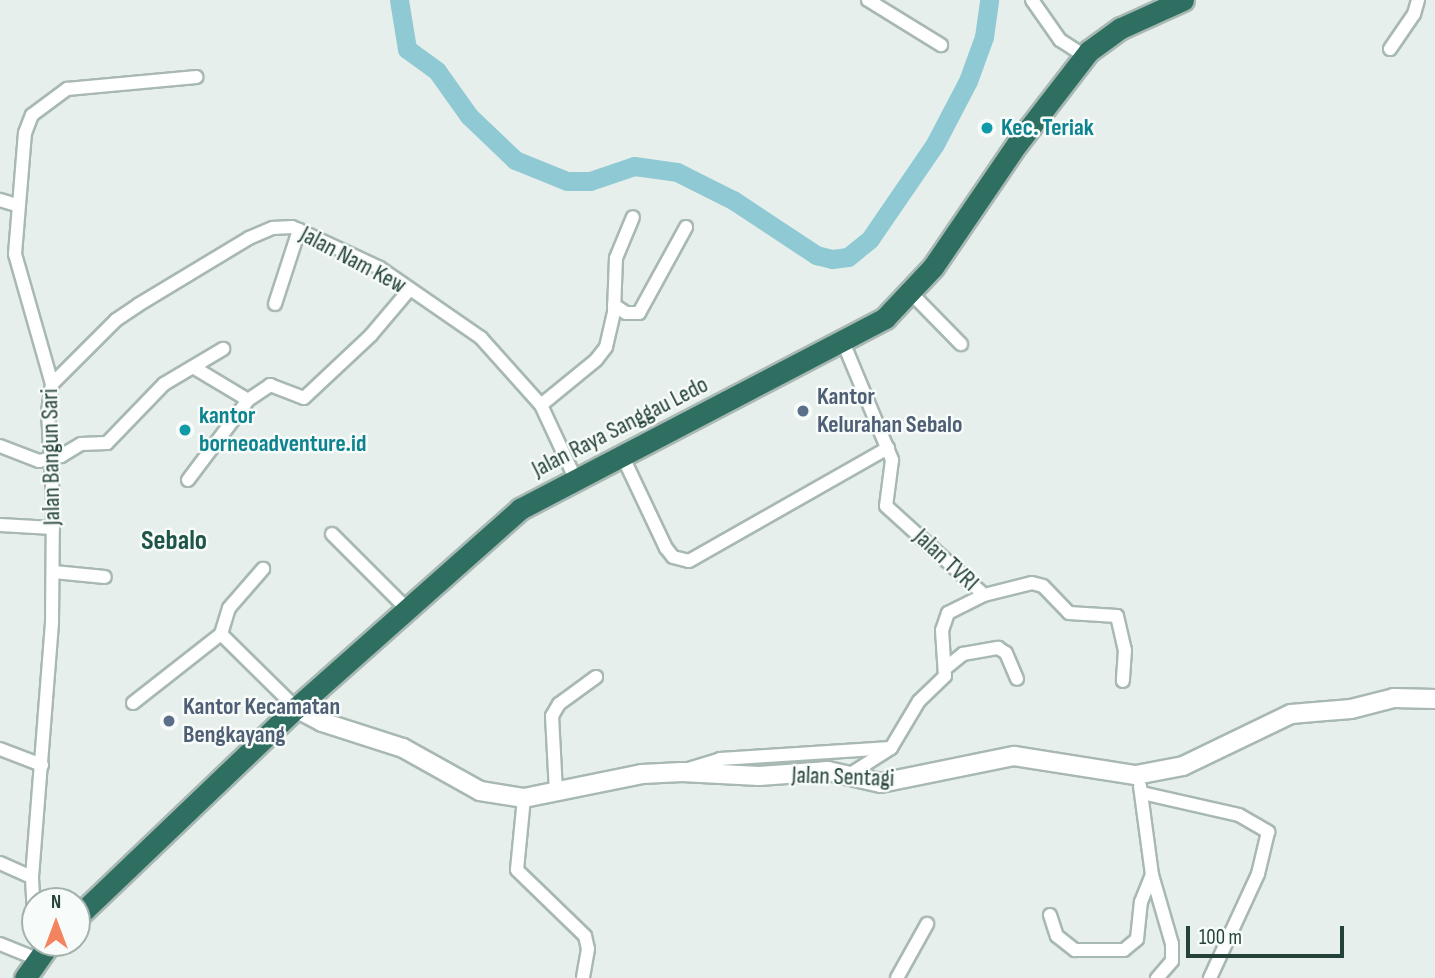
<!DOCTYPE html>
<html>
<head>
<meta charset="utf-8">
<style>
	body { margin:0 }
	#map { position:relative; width:1435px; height:978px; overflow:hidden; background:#e6efeb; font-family:"Sofia Sans Condensed",sans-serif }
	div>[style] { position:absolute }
	.river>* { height:19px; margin:-9.5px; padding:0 9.5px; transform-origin:9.5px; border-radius:9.5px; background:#8ec9d4 }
	.roads { filter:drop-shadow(2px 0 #a8b8b2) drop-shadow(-2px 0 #a8b8b2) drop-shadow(0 2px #a8b8b2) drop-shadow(0 -2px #a8b8b2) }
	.street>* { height:12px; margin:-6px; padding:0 6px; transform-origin:6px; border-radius:6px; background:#fff }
	.secondary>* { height:18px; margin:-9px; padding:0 9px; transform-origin:9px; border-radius:9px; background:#fff }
	.highway>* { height:21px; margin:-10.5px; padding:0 10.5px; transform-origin:10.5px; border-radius:10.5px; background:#2f6f62 }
	.dots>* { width:19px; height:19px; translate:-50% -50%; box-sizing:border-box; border:4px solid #f7fbf9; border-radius:50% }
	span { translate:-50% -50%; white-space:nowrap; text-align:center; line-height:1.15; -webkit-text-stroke:5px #f7fbf9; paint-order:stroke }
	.culture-label { font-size:24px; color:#0d838f; font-weight:700 }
	.left { translate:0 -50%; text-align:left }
	.street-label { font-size:24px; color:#24423a }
	.service-label { font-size:24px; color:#4e5e75; font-weight:700 }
	.quarter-label { font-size:28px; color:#1f5548; font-weight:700 }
	.north { position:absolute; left:21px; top:887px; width:70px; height:70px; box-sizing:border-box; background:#f7fbf9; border:2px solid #a3b1ad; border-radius:50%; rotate:0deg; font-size:19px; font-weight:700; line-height:28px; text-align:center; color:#24423a }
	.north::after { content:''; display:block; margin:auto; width:24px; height:32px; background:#f4845f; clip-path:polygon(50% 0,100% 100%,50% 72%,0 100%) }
	.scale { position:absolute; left:1186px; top:926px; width:158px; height:32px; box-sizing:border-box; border:4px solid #24423a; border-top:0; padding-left:9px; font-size:21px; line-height:24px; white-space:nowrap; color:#24423a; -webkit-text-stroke:5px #f7fbf9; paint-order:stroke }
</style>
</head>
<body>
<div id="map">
	<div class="river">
		<div style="left:399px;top:0;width:50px;rotate:80.7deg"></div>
		<div style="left:407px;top:49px;width:37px;rotate:36deg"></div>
		<div style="left:437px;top:71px;width:55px;rotate:54.6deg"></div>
		<div style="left:469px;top:116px;width:64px;rotate:43.7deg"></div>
		<div style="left:515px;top:160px;width:56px;rotate:22deg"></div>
		<div style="left:567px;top:181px;width:23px"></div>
		<div style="left:590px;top:181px;width:46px;rotate:-18.8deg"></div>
		<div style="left:634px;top:166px;width:43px;rotate:7.9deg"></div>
		<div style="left:677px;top:172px;width:63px;rotate:26.6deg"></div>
		<div style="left:733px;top:200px;width:100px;rotate:33.5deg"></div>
		<div style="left:816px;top:255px;width:16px;rotate:14deg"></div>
		<div style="left:832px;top:259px;width:16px;rotate:-7deg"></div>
		<div style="left:848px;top:257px;width:28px;rotate:-39deg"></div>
		<div style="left:870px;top:239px;width:115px;rotate:-55.6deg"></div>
		<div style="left:935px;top:144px;width:71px;rotate:-62.4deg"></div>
		<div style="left:968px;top:81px;width:47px;rotate:-70deg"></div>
		<div style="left:984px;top:37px;width:37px;rotate:-82deg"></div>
	</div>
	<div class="roads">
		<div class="street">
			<div style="left:868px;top:0;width:86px;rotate:31.7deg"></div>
			<div style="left:1032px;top:0;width:49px;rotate:55deg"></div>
			<div style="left:1060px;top:40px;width:30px;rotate:33deg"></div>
			<div style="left:1390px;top:49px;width:42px;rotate:-55.6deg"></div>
			<div style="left:1414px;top:14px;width:15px;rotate:-74deg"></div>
			<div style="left:0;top:200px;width:17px;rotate:17deg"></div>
			<div style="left:910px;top:292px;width:73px;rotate:45.6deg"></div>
			<div style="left:275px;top:304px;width:78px;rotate:-72deg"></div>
			<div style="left:614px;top:305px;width:14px;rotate:34deg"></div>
			<div style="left:626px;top:313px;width:13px"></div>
			<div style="left:639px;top:313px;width:98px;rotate:-61.3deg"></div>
			<div style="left:843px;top:342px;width:128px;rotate:67.4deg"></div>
			<div style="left:892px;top:460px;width:46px;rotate:97.4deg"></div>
			<div style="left:886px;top:506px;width:132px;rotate:42.2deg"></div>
			<div style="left:984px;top:595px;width:40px;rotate:153.4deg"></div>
			<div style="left:948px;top:613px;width:18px;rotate:109deg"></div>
			<div style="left:942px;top:630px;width:46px;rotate:86.3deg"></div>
			<div style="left:945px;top:676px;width:36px;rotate:136deg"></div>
			<div style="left:919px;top:701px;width:55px;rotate:120.8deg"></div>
			<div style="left:891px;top:748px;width:50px;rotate:147.3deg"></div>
			<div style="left:193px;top:367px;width:64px;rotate:31deg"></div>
			<div style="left:248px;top:400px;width:27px;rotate:-34deg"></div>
			<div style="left:270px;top:385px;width:36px;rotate:21deg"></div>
			<div style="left:304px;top:398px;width:92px;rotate:-43.2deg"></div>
			<div style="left:371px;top:335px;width:60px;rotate:-49.7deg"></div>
			<div style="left:52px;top:384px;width:91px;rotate:-45deg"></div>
			<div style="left:116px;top:320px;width:27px;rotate:-34deg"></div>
			<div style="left:138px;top:305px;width:130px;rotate:-31.1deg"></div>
			<div style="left:249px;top:238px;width:26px;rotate:-23deg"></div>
			<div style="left:273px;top:228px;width:19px;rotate:-3deg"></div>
			<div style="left:292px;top:227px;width:97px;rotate:25deg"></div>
			<div style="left:380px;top:268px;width:123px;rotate:34.7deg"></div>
			<div style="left:481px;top:338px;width:90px;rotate:48.2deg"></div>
			<div style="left:541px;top:405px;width:81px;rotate:65deg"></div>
			<div style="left:541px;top:405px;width:71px;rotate:-39.3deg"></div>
			<div style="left:596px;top:360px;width:16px;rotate:-52deg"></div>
			<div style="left:606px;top:347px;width:36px;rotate:-77deg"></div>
			<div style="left:614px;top:312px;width:54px;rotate:-87.9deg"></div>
			<div style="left:616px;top:258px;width:44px;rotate:-67.5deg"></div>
			<div style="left:0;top:446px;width:42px;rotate:21deg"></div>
			<div style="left:39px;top:461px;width:23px;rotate:-13deg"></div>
			<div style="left:61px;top:456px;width:23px;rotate:-31deg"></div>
			<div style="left:81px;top:444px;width:26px;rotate:-2deg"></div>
			<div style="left:107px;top:443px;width:82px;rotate:-46deg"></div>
			<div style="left:164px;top:384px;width:69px;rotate:-30.7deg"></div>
			<div style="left:621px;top:453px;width:105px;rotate:64.7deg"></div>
			<div style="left:666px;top:548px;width:11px;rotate:52deg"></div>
			<div style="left:673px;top:557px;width:16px;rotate:14deg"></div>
			<div style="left:689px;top:561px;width:229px;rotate:-29.6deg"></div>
			<div style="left:188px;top:480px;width:100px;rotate:-53.1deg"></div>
			<div style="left:0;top:525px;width:53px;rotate:3.2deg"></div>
			<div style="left:332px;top:534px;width:105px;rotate:45deg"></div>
			<div style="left:54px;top:572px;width:51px;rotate:5.6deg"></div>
			<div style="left:984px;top:595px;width:49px;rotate:-14deg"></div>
			<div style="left:1032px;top:583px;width:11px;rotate:15deg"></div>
			<div style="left:1043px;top:586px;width:37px;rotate:46deg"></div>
			<div style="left:1069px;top:613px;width:48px;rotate:3.6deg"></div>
			<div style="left:1117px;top:616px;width:35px;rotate:77deg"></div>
			<div style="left:1125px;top:650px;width:31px;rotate:94deg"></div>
			<div style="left:221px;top:634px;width:27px;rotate:-73deg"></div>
			<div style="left:229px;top:608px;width:52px;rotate:-48.9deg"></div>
			<div style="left:947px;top:667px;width:21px;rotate:-39deg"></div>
			<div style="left:963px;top:654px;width:36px;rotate:-10deg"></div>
			<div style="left:998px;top:648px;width:9px;rotate:32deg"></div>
			<div style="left:1006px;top:653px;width:28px;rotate:67deg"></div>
			<div style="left:133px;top:703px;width:112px;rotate:-38.1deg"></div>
			<div style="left:221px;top:634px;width:105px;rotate:44.6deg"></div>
			<div style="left:0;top:749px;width:45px;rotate:20.9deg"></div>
			<div style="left:685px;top:770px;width:37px;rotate:-17deg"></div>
			<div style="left:720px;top:759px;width:171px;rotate:-3.7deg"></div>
			<div style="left:1140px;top:786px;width:90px;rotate:82.3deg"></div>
			<div style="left:1152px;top:875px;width:72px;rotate:73.8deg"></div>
			<div style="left:1172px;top:944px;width:17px;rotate:90deg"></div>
			<div style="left:1172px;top:961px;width:23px;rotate:131deg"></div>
			<div style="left:556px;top:792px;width:76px;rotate:-93deg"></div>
			<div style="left:552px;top:716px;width:14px;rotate:-60deg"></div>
			<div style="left:559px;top:704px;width:46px;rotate:-36.1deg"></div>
			<div style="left:1142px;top:793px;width:99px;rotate:12.8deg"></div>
			<div style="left:1239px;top:815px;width:34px;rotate:30deg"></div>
			<div style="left:1268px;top:832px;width:43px;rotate:103.4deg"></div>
			<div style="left:1258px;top:874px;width:115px;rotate:114.8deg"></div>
			<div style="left:524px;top:798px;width:72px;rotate:95.6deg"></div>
			<div style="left:517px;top:870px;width:95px;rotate:44.1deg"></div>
			<div style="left:585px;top:936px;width:13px;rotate:77deg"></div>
			<div style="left:588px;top:949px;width:29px;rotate:100deg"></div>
			<div style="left:0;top:863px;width:35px;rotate:24deg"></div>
			<div style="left:1050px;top:915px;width:22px;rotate:72deg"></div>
			<div style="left:1057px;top:936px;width:23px;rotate:38deg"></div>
			<div style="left:1075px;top:950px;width:49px"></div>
			<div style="left:1124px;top:950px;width:17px;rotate:-40deg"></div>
			<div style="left:1137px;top:939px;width:37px;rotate:-84deg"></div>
			<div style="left:1141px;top:902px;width:29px;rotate:-68deg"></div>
			<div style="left:35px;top:935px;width:58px;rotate:-93deg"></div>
			<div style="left:32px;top:877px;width:256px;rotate:-85.5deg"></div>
			<div style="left:52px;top:622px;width:121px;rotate:-89.5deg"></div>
			<div style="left:53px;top:501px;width:89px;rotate:-93.2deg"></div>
			<div style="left:48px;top:412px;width:28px;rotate:-82deg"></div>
			<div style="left:52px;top:384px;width:135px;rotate:-105.9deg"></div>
			<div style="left:15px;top:254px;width:121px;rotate:-85.3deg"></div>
			<div style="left:25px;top:133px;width:19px;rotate:-69deg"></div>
			<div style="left:32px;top:115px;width:44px;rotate:-36.6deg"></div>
			<div style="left:67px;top:89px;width:130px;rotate:-5.3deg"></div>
			<div style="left:0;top:944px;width:40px;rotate:22deg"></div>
			<div style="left:897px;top:978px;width:62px;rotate:-60.9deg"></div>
		</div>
		<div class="secondary">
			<div style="left:296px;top:708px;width:30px;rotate:28deg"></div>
			<div style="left:322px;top:722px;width:85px;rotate:17.8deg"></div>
			<div style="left:403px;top:748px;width:88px;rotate:29.2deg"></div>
			<div style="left:480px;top:791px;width:45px;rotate:9deg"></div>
			<div style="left:524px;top:798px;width:120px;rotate:-11.5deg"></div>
			<div style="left:642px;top:774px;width:40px;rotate:-2.9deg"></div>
			<div style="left:682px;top:772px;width:77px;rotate:3deg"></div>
			<div style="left:759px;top:776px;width:69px;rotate:-4.1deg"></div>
			<div style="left:828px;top:771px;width:54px;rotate:12.8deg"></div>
			<div style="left:881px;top:783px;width:136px;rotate:-11.5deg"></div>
			<div style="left:1014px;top:756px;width:123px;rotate:8.9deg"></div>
			<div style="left:1136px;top:775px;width:48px;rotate:-10.8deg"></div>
			<div style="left:1183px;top:766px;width:120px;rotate:-25.7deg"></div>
			<div style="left:1291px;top:714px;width:60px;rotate:-4.8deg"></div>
			<div style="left:1351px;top:709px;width:44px;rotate:-14.3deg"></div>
			<div style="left:1394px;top:698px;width:41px;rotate:1.4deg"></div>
		</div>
		<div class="highway">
			<div style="left:77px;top:917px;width:303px;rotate:-43.7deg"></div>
			<div style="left:296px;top:708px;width:300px;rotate:-41.6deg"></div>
			<div style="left:520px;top:509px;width:412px;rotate:-27.6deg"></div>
			<div style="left:885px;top:318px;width:70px;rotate:-46.7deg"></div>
			<div style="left:933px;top:267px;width:149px;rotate:-55.7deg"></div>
			<div style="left:1017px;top:144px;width:118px;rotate:-52.3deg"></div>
			<div style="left:1089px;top:51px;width:39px;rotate:-36deg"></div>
			<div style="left:1121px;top:28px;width:68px;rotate:-24.3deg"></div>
			<div style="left:25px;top:978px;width:43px;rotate:-54.5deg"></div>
		</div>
	</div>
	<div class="dots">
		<div style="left:987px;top:128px;background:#0f9aa8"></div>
		<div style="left:803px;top:411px;background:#5c6f8a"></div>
		<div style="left:185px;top:430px;background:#0f9aa8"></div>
		<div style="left:169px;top:721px;background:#5c6f8a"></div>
	</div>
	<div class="culture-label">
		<span class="left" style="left:1001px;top:128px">Kec. Teriak</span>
		<span class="left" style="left:199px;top:430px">kantor<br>borneoadventure.id</span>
	</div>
	<div class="street-label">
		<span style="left:353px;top:260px;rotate:28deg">Jalan Nam Kew</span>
		<span style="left:620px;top:427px;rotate:-27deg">Jalan Raya Sanggau Ledo</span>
		<span style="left:51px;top:457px;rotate:-91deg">Jalan Bangun Sari</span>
		<span style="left:946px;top:560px;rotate:43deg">Jalan TVRI</span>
		<span style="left:843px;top:777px;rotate:2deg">Jalan Sentagi</span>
	</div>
	<div class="service-label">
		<span class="left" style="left:817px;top:411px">Kantor<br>Kelurahan Sebalo</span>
		<span class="left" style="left:183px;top:721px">Kantor Kecamatan<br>Bengkayang</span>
	</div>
	<div class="quarter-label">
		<span style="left:174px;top:541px">Sebalo</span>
	</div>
	<div class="north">N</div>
	<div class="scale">100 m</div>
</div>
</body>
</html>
